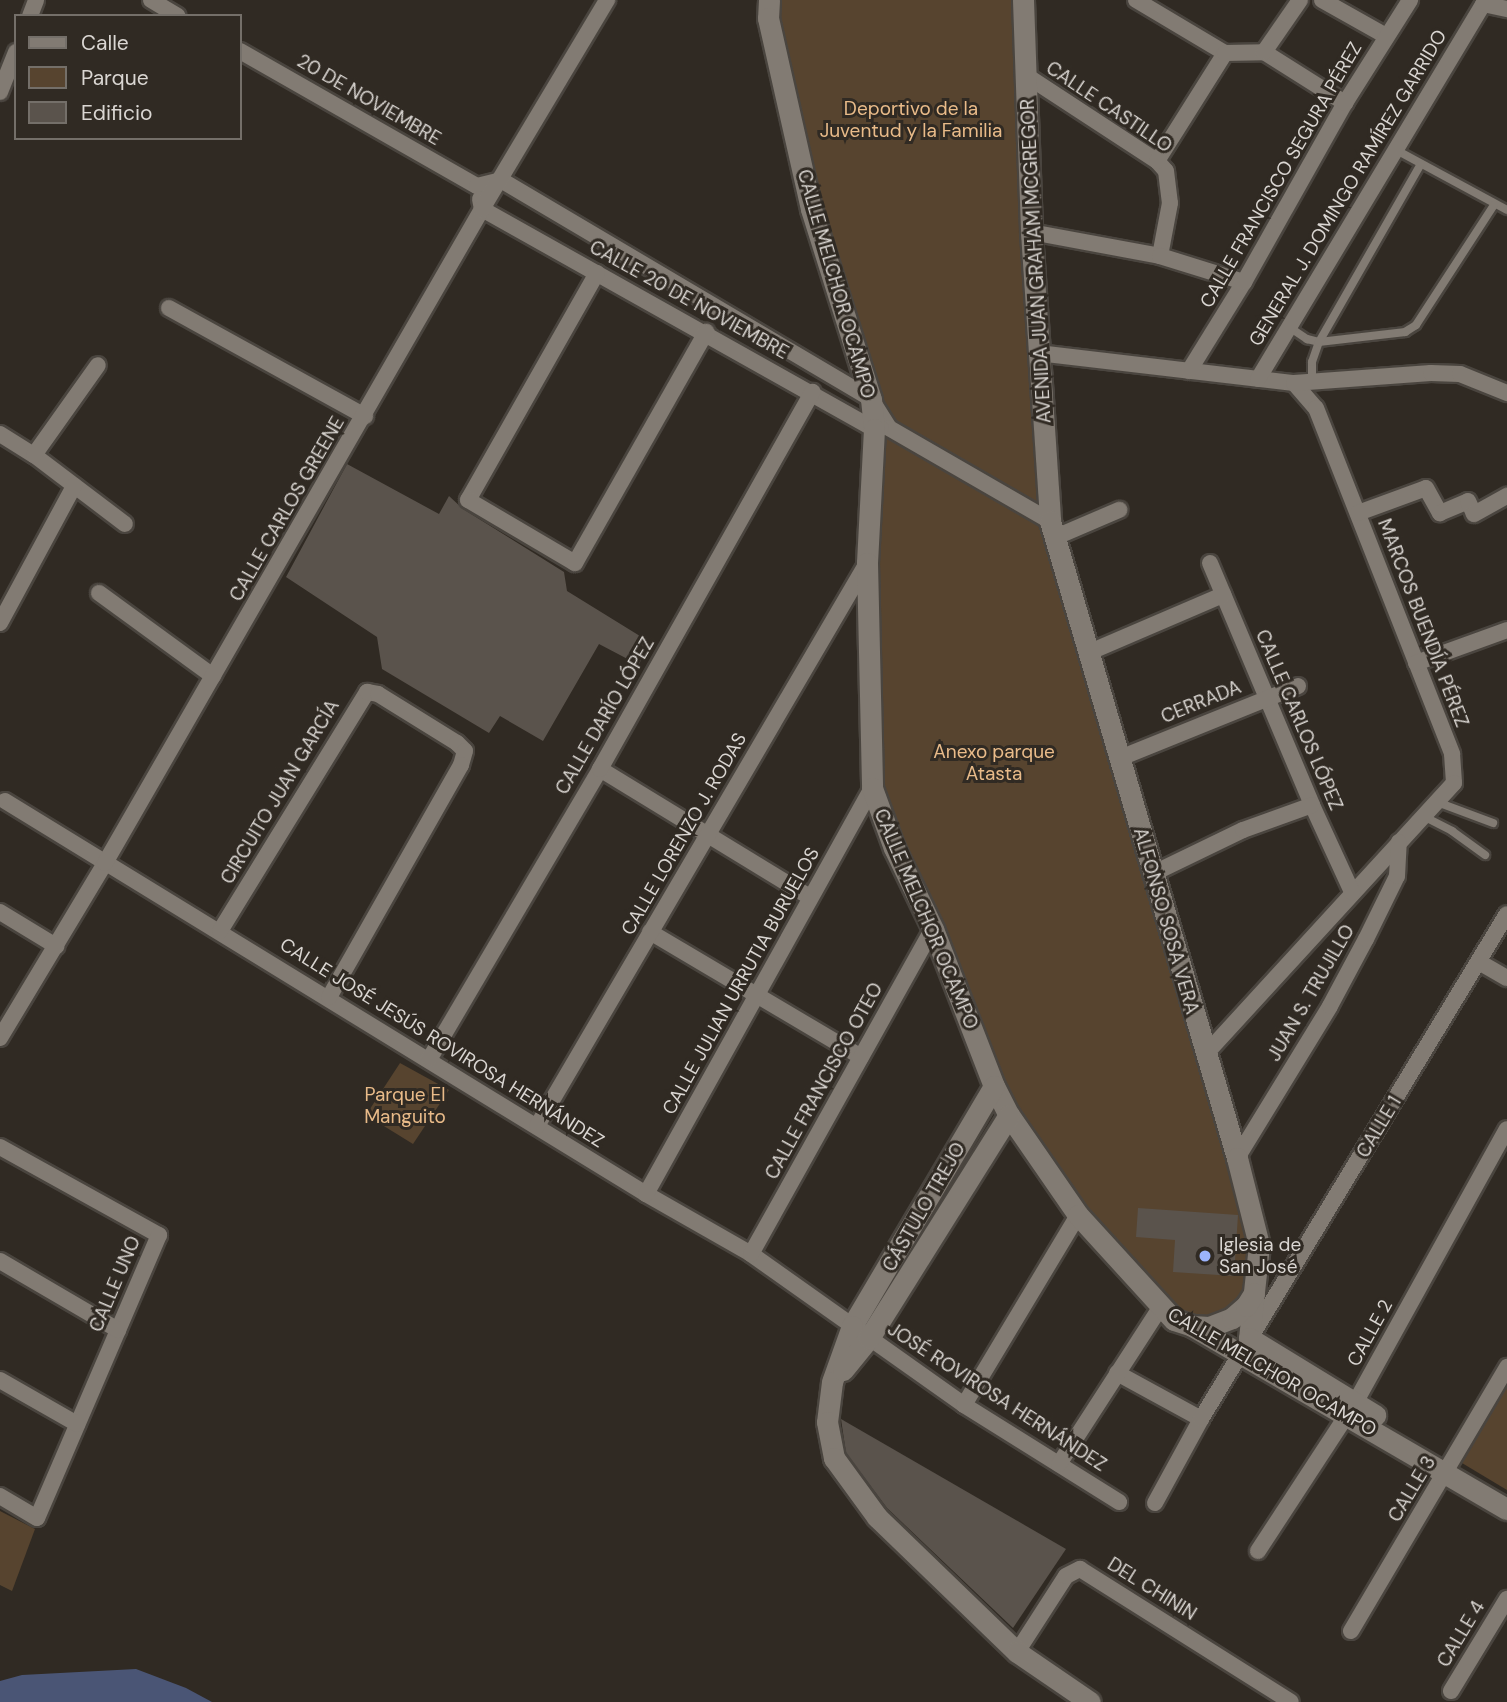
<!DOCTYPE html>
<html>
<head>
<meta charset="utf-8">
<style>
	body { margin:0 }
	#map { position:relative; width:1507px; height:1702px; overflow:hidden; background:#302a23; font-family:"DM Sans",sans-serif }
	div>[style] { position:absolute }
	.green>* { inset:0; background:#57442f }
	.water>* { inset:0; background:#4a5575 }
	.building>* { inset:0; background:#5a534c }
	.roads { filter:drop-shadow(2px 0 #4a453f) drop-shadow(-2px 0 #4a453f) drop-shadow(0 2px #4a453f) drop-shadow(0 -2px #4a453f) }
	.lane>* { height:8px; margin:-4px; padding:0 4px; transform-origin:4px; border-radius:4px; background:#827b73 }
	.street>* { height:16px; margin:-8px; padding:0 8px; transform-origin:8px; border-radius:8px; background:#827b73 }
	.secondary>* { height:21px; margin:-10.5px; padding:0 10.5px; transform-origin:10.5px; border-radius:10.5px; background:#827b73 }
	.dots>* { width:19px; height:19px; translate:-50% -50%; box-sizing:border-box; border:4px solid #302a23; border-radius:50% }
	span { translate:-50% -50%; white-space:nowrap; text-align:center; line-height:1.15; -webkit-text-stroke:6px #302a23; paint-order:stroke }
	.street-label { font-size:19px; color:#dad6d2 }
	.park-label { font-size:19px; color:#e9bb89 }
	.poi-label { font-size:19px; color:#dad6d2 }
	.left { translate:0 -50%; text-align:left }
	.legend { position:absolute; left:14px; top:14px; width:228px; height:126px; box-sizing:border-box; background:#302a23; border:2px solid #746f69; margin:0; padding:9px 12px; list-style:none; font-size:21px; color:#dad6d2 }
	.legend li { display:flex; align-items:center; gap:14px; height:35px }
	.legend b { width:35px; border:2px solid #746f69 }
</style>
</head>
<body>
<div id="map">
	<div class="green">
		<div style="clip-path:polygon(770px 0,1023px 0,1050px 521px,1259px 1245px,1256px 1288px,1232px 1318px,1174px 1320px,1009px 1115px,872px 788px,874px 429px,811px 209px)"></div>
		<div style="clip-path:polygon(400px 1063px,449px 1090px,413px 1144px,366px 1115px)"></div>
		<div style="clip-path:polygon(1503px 1382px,1507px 1384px,1507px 1490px,1457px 1460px)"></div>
		<div style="clip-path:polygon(0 1511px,35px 1529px,12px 1591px,0 1585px)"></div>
	</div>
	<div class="water">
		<div style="clip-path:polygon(136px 1669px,186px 1688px,212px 1702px,0 1702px,0 1681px,22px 1675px)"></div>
	</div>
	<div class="building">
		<div style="clip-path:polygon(347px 464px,439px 514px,449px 496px,463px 509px,564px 572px,567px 591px,648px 641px,639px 665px,599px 644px,543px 741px,500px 716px,489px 733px,382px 669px,377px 637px,286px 577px)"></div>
		<div style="clip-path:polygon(1138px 1208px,1238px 1215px,1234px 1276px,1173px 1272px,1175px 1240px,1136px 1237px)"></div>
		<div style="clip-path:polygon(841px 1419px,1066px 1549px,1013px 1628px,887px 1508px,846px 1453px)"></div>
	</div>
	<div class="roads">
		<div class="lane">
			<div style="left:1396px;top:150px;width:126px;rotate:28.4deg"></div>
			<div style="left:1289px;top:327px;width:22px;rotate:34deg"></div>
			<div style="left:1307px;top:339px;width:12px;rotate:14deg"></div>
			<div style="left:1319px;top:342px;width:87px;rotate:-6.6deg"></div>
			<div style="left:1405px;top:332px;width:13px;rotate:-32deg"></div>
			<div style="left:1416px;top:325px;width:143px;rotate:-57deg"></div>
			<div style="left:1312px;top:383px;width:21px;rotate:-90deg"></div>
			<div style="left:1312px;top:362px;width:21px;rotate:-71deg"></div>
			<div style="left:1319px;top:342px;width:205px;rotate:-60.2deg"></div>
			<div style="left:1437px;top:802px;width:60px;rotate:20.6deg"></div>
			<div style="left:1423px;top:816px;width:33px;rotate:27deg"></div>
			<div style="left:1452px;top:831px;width:41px;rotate:36deg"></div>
		</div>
		<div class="street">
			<div style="left:151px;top:0;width:31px;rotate:31deg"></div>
			<div style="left:1136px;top:0;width:104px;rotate:30.8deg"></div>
			<div style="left:1322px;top:0;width:73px;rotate:29.4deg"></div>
			<div style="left:30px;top:16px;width:17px;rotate:-69deg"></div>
			<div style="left:240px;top:51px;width:273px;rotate:29.7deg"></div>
			<div style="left:477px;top:186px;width:25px;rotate:-14deg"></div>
			<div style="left:501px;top:180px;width:430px;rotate:30.6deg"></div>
			<div style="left:871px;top:399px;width:34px;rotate:58deg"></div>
			<div style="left:889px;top:428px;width:186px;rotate:30deg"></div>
			<div style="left:1264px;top:52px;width:96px;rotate:32.2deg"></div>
			<div style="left:1027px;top:76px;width:155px;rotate:33.2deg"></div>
			<div style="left:1157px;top:161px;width:13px;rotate:48deg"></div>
			<div style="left:1166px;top:171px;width:32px;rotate:83deg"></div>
			<div style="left:1170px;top:203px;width:54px;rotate:100.7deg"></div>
			<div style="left:0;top:92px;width:43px;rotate:-68.2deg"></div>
			<div style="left:1157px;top:161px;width:128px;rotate:-57.8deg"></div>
			<div style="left:1225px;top:53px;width:39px;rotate:-1deg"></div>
			<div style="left:1264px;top:52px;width:63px;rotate:-55.3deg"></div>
			<div style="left:480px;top:199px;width:10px;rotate:79deg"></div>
			<div style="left:482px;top:209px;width:450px;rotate:29.3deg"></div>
			<div style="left:874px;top:429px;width:7px;rotate:-8deg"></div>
			<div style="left:1031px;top:232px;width:131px;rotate:10.5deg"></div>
			<div style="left:1160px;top:256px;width:88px;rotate:17.2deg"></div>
			<div style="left:597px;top:273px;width:261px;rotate:119.6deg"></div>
			<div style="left:468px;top:500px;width:124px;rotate:30.5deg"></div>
			<div style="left:575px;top:563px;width:266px;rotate:-60.4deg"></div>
			<div style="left:169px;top:308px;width:224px;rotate:28.9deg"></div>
			<div style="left:1038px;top:353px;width:258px;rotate:6.7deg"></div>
			<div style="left:1294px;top:383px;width:33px;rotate:49deg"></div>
			<div style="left:1316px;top:408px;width:372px;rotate:68.5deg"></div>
			<div style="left:1452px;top:754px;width:29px;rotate:86deg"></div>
			<div style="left:1454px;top:783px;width:367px;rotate:132.5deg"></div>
			<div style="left:1189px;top:371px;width:105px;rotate:-58.3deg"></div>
			<div style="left:1244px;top:282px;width:206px;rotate:-60.6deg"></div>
			<div style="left:1345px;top:103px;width:122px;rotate:-57.7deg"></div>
			<div style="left:1258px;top:379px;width:437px;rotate:-59deg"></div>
			<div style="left:1483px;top:4px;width:25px;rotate:12deg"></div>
			<div style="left:1294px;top:383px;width:137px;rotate:-4.2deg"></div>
			<div style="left:1431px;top:373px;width:29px;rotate:2deg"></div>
			<div style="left:1460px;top:374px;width:51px;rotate:22deg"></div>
			<div style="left:0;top:434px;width:40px;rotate:32deg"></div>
			<div style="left:34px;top:455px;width:114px;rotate:37.2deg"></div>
			<div style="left:34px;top:455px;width:110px;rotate:-54.6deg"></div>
			<div style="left:1358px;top:513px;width:72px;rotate:-20.2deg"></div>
			<div style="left:1426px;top:488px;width:29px;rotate:61deg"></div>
			<div style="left:1440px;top:513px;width:30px;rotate:-23deg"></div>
			<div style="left:1468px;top:501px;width:14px;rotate:65deg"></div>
			<div style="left:1474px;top:514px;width:38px;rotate:-29deg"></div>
			<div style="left:1056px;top:537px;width:69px;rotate:-23.2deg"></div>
			<div style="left:1210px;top:563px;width:263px;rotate:67.1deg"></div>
			<div style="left:1312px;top:805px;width:96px;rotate:65.3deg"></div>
			<div style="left:99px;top:593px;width:141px;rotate:36.1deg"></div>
			<div style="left:0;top:623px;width:156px;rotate:-61.6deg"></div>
			<div style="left:1090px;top:652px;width:145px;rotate:-23.2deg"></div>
			<div style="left:1416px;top:663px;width:97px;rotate:-19.9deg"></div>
			<div style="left:1120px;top:758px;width:192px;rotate:-22deg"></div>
			<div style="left:600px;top:769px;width:246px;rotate:31.4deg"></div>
			<div style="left:5px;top:801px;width:752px;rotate:31.51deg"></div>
			<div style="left:646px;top:1194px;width:121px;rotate:29.7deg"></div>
			<div style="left:751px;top:1254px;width:261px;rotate:35.3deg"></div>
			<div style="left:964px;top:1405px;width:183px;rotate:32deg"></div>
			<div style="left:1152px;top:874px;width:101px;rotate:-25.8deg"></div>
			<div style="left:1243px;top:830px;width:73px;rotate:-19.9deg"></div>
			<div style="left:0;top:912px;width:66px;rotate:31.3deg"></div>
			<div style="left:220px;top:931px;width:281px;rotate:-58.4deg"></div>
			<div style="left:367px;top:692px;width:11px;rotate:10deg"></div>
			<div style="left:378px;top:694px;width:93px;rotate:31.8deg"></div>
			<div style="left:457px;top:743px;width:11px;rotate:45deg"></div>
			<div style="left:465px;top:751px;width:15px;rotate:106deg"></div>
			<div style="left:461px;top:765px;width:267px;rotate:119.6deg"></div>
			<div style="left:650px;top:932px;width:245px;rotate:30.6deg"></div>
			<div style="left:1479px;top:962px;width:32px;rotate:30deg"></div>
			<div style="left:0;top:1038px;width:204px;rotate:-59deg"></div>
			<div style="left:105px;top:863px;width:755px;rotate:-60.04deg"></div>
			<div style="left:482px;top:209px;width:244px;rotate:-59.1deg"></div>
			<div style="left:430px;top:1058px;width:335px;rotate:-59.5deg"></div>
			<div style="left:600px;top:769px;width:433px;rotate:-60.6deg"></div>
			<div style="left:537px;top:1126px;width:653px;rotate:-59.62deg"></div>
			<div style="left:0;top:1147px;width:182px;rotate:29deg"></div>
			<div style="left:159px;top:1235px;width:308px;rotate:113.3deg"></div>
			<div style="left:37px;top:1518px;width:43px;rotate:-149.3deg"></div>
			<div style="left:1237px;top:1158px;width:178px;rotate:-58.5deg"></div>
			<div style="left:1330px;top:1006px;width:76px;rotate:-61.8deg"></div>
			<div style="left:1366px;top:939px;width:70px;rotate:-63.8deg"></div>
			<div style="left:1397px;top:876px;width:34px;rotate:-87deg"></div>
			<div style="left:646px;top:1194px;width:465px;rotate:-60.9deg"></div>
			<div style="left:751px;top:1254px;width:372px;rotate:-60.8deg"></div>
			<div style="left:0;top:1261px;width:137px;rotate:30.3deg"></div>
			<div style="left:1117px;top:1373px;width:96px;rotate:28.7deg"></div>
			<div style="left:0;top:1380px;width:89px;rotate:29.7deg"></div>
			<div style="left:964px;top:1405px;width:222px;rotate:-59deg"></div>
			<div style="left:1059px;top:1464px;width:186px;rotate:-57.1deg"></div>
			<div style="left:1155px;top:1503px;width:96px;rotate:-61.3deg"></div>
			<div style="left:1201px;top:1419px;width:590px;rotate:-58.79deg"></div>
			<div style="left:1258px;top:1551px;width:177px;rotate:-56.8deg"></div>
			<div style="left:1355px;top:1403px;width:313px;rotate:-61deg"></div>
			<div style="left:1351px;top:1631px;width:307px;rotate:-59.4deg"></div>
			<div style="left:1017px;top:1652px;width:90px;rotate:-57.2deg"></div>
			<div style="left:1066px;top:1576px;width:16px;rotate:-27deg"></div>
			<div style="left:1080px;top:1569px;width:249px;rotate:32.2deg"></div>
			<div style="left:1451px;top:1691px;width:108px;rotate:-58.7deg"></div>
		</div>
		<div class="secondary">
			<div style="left:769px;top:0;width:18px;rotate:93deg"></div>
			<div style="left:768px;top:18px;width:196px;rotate:77.3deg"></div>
			<div style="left:811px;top:209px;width:199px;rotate:72.5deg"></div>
			<div style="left:871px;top:399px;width:30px;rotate:84deg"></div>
			<div style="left:874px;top:429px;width:134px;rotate:93deg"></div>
			<div style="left:867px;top:563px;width:225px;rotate:88.7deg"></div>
			<div style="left:872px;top:788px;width:64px;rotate:69.9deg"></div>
			<div style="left:894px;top:848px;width:90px;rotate:64.3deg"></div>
			<div style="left:933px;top:929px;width:168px;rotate:68.8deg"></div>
			<div style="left:994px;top:1086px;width:33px;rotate:63deg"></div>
			<div style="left:1009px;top:1115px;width:121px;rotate:55.4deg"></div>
			<div style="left:1078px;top:1215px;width:142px;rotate:47.6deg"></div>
			<div style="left:1174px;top:1320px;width:19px;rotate:18deg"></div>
			<div style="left:1192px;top:1326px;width:364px;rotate:30.2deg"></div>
			<div style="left:1023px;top:0;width:232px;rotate:88deg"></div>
			<div style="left:1031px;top:232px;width:290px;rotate:86.2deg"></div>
			<div style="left:1050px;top:521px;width:664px;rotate:73.64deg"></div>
			<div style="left:1237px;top:1158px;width:90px;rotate:75.8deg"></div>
			<div style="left:1259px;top:1245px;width:94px;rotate:96.1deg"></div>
			<div style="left:1249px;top:1338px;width:148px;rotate:31.4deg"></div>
			<div style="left:994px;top:1086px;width:279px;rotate:120.6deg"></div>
			<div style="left:852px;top:1326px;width:59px;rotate:109.7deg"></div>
			<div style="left:832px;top:1382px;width:40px;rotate:97.1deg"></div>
			<div style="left:827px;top:1422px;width:37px;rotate:79deg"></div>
			<div style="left:834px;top:1458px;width:73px;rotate:53.9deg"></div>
			<div style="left:877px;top:1517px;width:194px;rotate:44deg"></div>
			<div style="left:1017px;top:1652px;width:88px;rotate:34.4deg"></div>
			<div style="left:1192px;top:1326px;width:17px;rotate:3deg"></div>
			<div style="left:1209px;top:1327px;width:25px;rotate:-21deg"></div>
			<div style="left:1232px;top:1318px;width:18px;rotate:-41deg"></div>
			<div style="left:1246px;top:1306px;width:15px;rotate:-58deg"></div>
			<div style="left:843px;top:1370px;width:41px;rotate:-50.9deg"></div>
			<div style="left:869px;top:1338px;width:263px;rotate:-57.9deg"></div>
		</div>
	</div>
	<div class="dots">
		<div style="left:1205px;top:1256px;background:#9cb4fd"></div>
	</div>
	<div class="street-label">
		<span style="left:369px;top:100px;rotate:30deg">20 DE NOVIEMBRE</span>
		<span style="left:1109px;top:107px;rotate:34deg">CALLE CASTILLO</span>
		<span style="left:1281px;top:175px;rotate:-60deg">CALLE FRANCISCO SEGURA PÉREZ</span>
		<span style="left:1348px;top:188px;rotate:-59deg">GENERAL J. DOMINGO RAMÍREZ GARRIDO</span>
		<span style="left:1036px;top:261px;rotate:-93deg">AVENIDA JUAN GRAHAM MCGREGOR</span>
		<span style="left:836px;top:284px;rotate:74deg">CALLE MELCHOR OCAMPO</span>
		<span style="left:689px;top:300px;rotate:29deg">CALLE 20 DE NOVIEMBRE</span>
		<span style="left:287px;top:509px;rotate:-60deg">CALLE CARLOS GREENE</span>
		<span style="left:1423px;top:623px;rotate:69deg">MARCOS BUENDÍA PÉREZ</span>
		<span style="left:1201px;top:702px;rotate:-22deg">CERRADA</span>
		<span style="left:605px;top:716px;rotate:-60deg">CALLE DARÍO LÓPEZ</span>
		<span style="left:1299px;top:720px;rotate:67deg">CALLE CARLOS LÓPEZ</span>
		<span style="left:280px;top:792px;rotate:-59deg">CIRCUITO JUAN GARCÍA</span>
		<span style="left:684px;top:834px;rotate:-60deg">CALLE LORENZO J. RODAS</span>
		<span style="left:926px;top:919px;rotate:67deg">CALLE MELCHOR OCAMPO</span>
		<span style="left:1166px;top:921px;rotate:74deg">ALFONSO SOSA VERA</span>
		<span style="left:741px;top:981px;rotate:-61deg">CALLE JULIAN URRUTIA BURUELOS</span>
		<span style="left:1311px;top:993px;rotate:-60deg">JUAN S. TRUJILLO</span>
		<span style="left:442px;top:1043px;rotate:32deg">CALLE JOSÉ JESÚS ROVIROSA HERNÁNDEZ</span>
		<span style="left:824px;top:1081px;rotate:-61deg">CALLE FRANCISCO OTEO</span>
		<span style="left:1379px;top:1127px;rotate:-59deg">CALLE 1</span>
		<span style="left:924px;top:1207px;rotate:-60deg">CÁSTULO TREJO</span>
		<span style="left:115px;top:1284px;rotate:-67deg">CALLE UNO</span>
		<span style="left:1370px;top:1333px;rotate:-61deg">CALLE 2</span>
		<span style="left:1272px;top:1372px;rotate:30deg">CALLE MELCHOR OCAMPO</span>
		<span style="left:997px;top:1397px;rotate:33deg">JOSÉ ROVIROSA HERNÁNDEZ</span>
		<span style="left:1412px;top:1489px;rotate:-59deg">CALLE 3</span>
		<span style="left:1152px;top:1589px;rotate:32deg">DEL CHININ</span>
		<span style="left:1461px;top:1634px;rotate:-59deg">CALLE 4</span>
	</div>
	<div class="park-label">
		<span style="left:911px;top:120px">Deportivo de la<br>Juventud y la Familia</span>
		<span style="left:994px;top:763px">Anexo parque<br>Atasta</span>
		<span style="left:405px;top:1106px">Parque El<br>Manguito</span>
	</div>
	<div class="poi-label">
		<span class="left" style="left:1219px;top:1256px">Iglesia de<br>San José</span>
	</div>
	<ul class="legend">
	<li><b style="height:9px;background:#827b73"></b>Calle</li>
	<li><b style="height:19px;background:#57442f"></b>Parque</li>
	<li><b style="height:19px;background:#5a534c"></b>Edificio</li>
	</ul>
</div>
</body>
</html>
